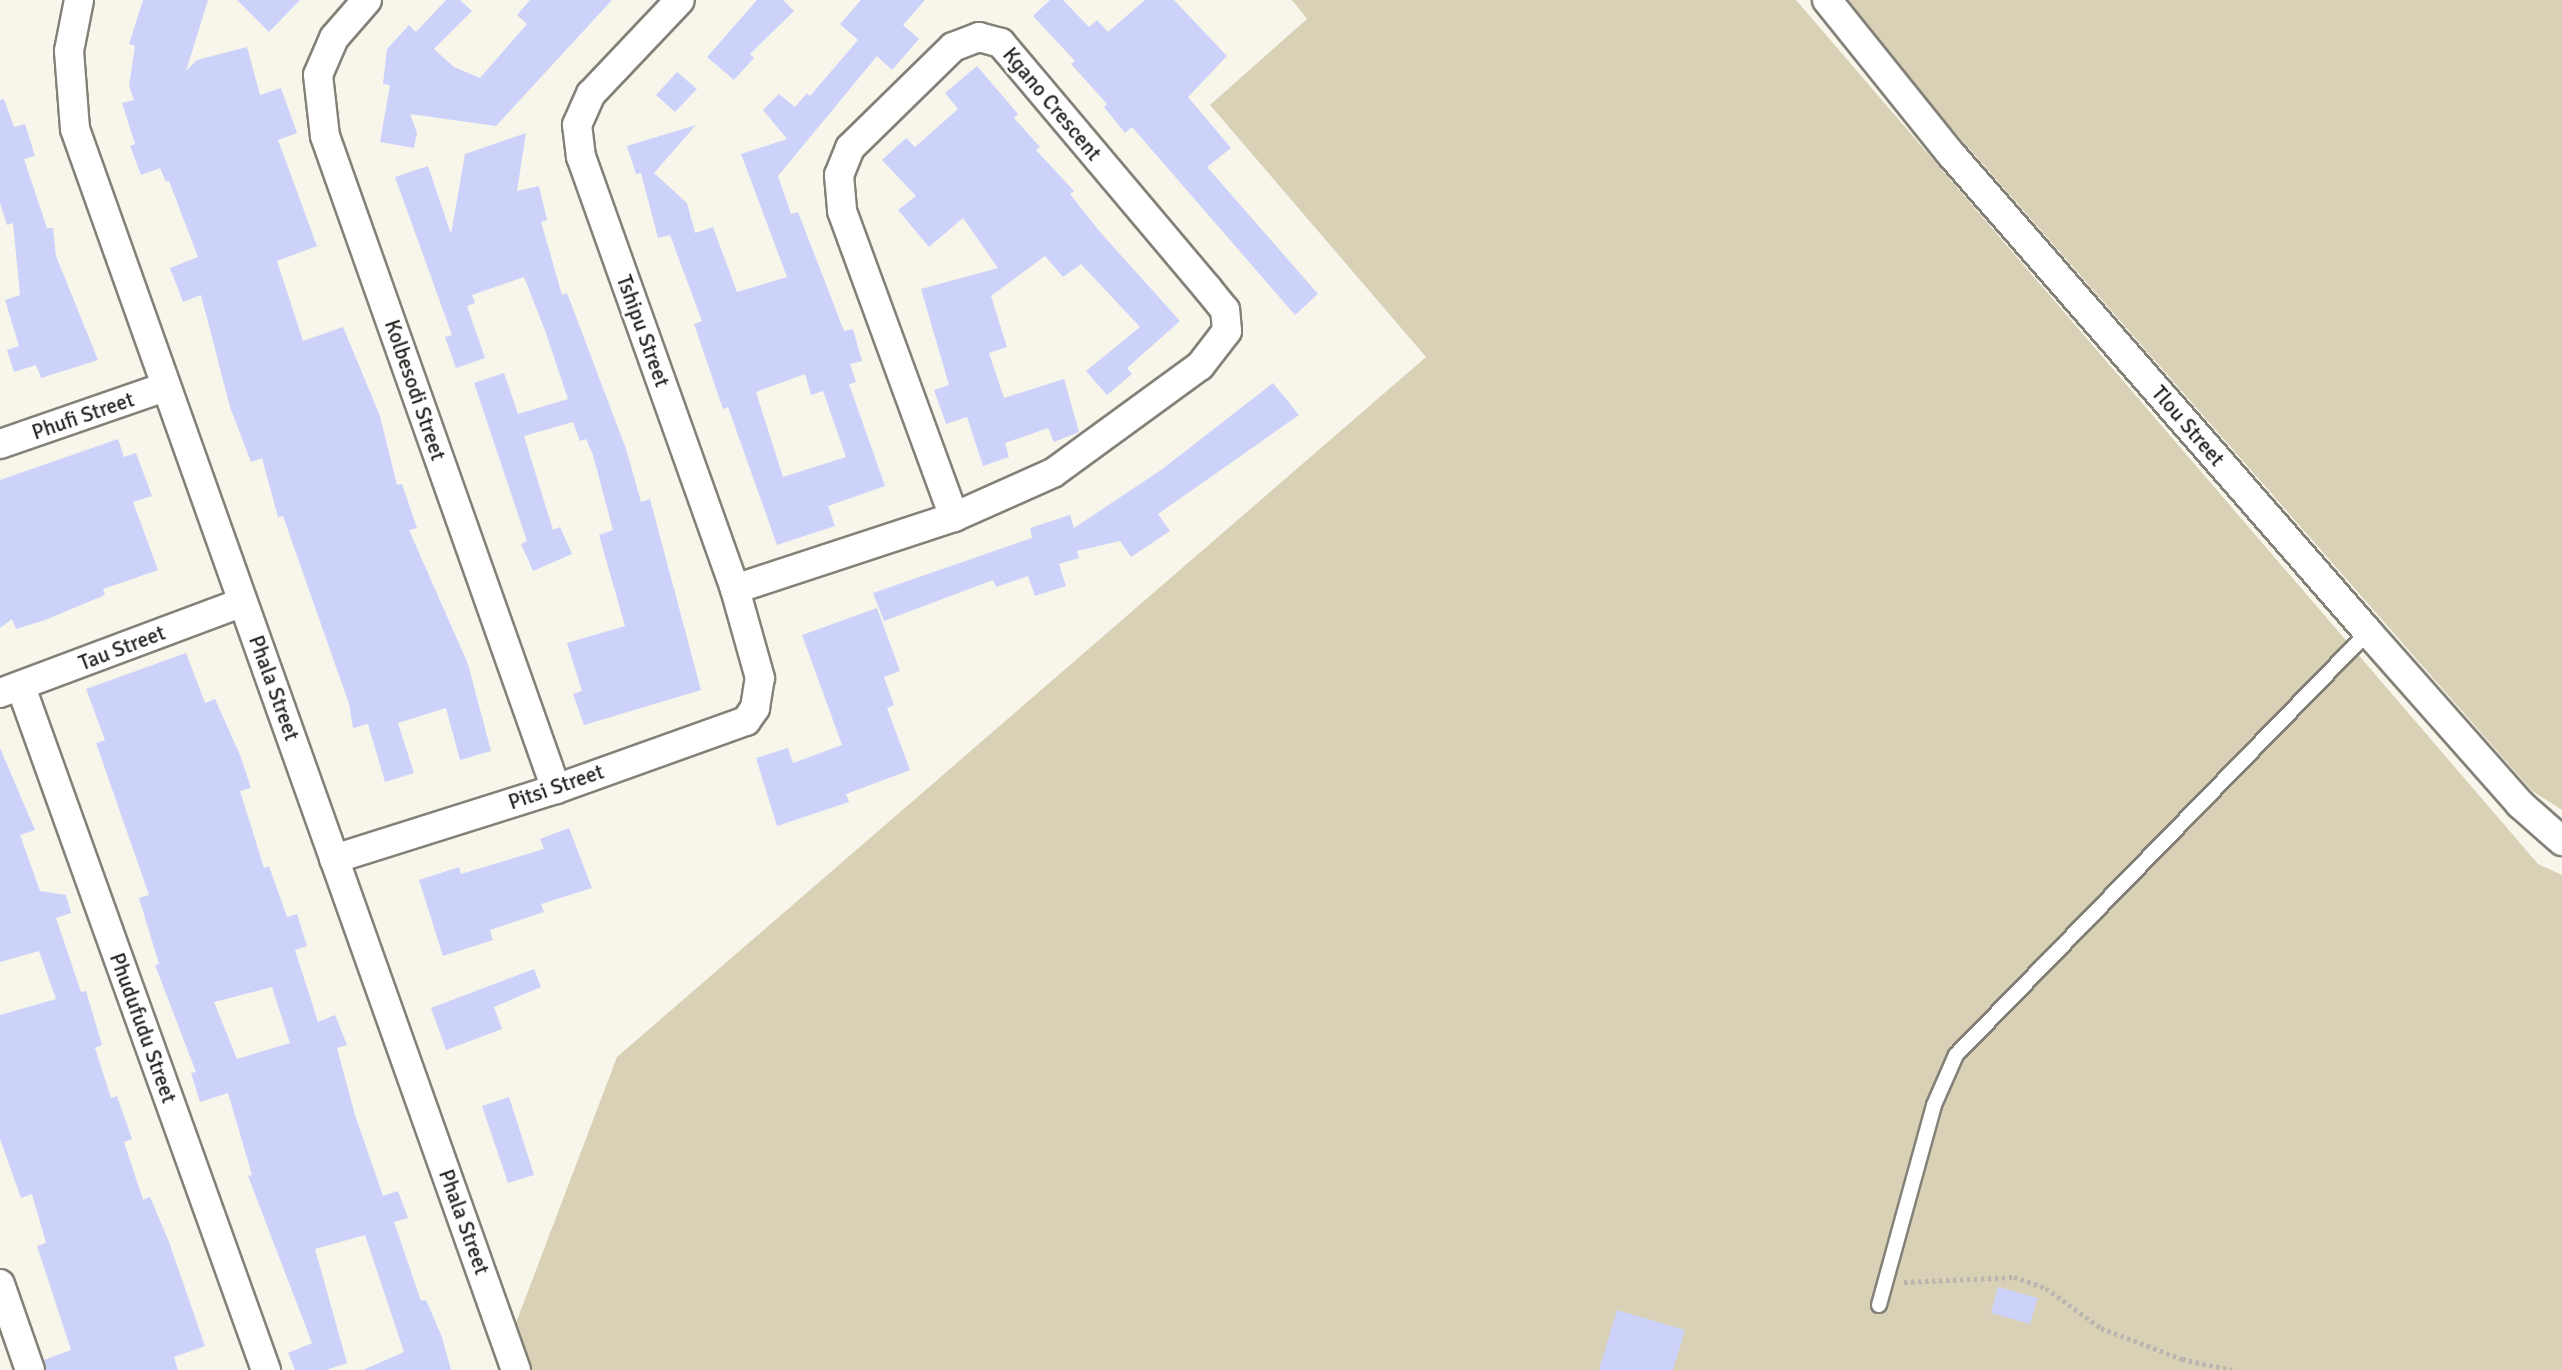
<!DOCTYPE html>
<html>
<head>
<meta charset="utf-8">
<style>
	body { margin:0 }
	#map { position:relative; width:2562px; height:1370px; overflow:hidden; background:#f8f5eb; font-family:Signika,sans-serif }
	div>[style] { position:absolute }
	.green>* { inset:0; background:#d9d1b6 }
	.building>* { inset:0; background:#cdd2fa }
	.path>* { height:4.5px; margin-top:-2.25px; transform-origin:0; background:repeating-linear-gradient(90deg,#b8b6ae 0 3.5px,transparent 0 7px) }
	.roads { filter:drop-shadow(2px 0 #838178) drop-shadow(-2px 0 #838178) drop-shadow(0 2px #838178) drop-shadow(0 -2px #838178) }
	.lane>* { height:14px; margin:-7px; padding:0 7px; transform-origin:7px; border-radius:7px; background:#fff }
	.street>* { height:28px; margin:-14px; padding:0 14px; transform-origin:14px; border-radius:14px; background:#fff }
	span { translate:-50% -50%; white-space:nowrap; text-align:center; line-height:1.15; -webkit-text-stroke:5px #fff; paint-order:stroke }
	.street-label { font-size:21px; color:#262421 }
</style>
</head>
<body>
<div id="map">
	<div class="green">
		<div style="clip-path:polygon(1292px 0,1796px 0,2538px 864px,2562px 875px,2562px 1370px,514px 1370px,506px 1349px,617px 1057px,1426px 357px,1210px 105px,1307px 19px)"></div>
		<div style="clip-path:polygon(1839px 0,2562px 0,2562px 810px,2532px 791px)"></div>
	</div>
	<div class="building">
		<div style="clip-path:polygon(143px 0,208px 0,186px 71px,197px 60px,247px 47px,260px 95px,281px 88px,297px 133px,278px 140px,317px 246px,277px 261px,303px 341px,343px 327px,380px 416px,397px 485px,402px 484px,417px 528px,409px 530px,468px 664px,491px 751px,460px 760px,446px 708px,398px 723px,414px 773px,385px 782px,368px 724px,353px 728px,349px 704px,283px 516px,278px 517px,262px 458px,251px 462px,230px 407px,201px 295px,183px 302px,170px 268px,198px 257px,169px 181px,166px 182px,160px 168px,141px 175px,130px 146px,135px 144px,122px 103px,134px 100px,129px 86px,135px 46px,129px 44px)"></div>
		<div style="clip-path:polygon(237px 0,300px 0,269px 32px)"></div>
		<div style="clip-path:polygon(446px 0,460px 0,472px 11px,434px 49px,454px 67px,480px 78px,527px 24px,517px 15px,530px 0,612px 0,496px 126px,410px 114px,417px 133px,414px 148px,380px 142px,390px 85px,383px 84px,387px 49px,409px 25px,416px 32px)"></div>
		<div style="clip-path:polygon(757px 0,783px 0,794px 11px,750px 54px,754px 58px,734px 80px,707px 57px)"></div>
		<div style="clip-path:polygon(evenodd,861px 0,925px 0,903px 25px,919px 39px,892px 70px,877px 56px,778px 176px,791px 214px,798px 212px,844px 331px,853px 329px,862px 361px,850px 364px,856px 382px,849px 384px,885px 486px,828px 506px,835px 526px,777px 545px,728px 407px,723px 409px,694px 324px,702px 321px,670px 235px,658px 238px,641px 173px,636px 174px,627px 146px,696px 125px,654px 173px,687px 203px,695px 233px,713px 227px,737px 292px,787px 277px,741px 154px,787px 139px,763px 110px,779px 94px,795px 107px,807px 93px,810px 96px,858px 40px,840px 24px,861px 0,805px 374px,811px 395px,823px 391px,846px 457px,783px 477px,756px 392px,805px 374px)"></div>
		<div style="clip-path:polygon(1050px 0,1063px 0,1089px 27px,1097px 20px,1108px 32px,1145px 0,1174px 0,1227px 56px,1188px 97px,1231px 148px,1207px 167px,1318px 294px,1295px 315px,1132px 127px,1125px 133px,1104px 107px,1107px 104px,1071px 64px,1075px 61px,1033px 16px)"></div>
		<div style="clip-path:polygon(977px 66px,1018px 114px,1014px 118px,1040px 147px,1036px 150px,1074px 191px,1070px 194px,1100px 232px,1180px 321px,1127px 368px,1132px 374px,1107px 395px,1086px 371px,1140px 327px,1081px 264px,1063px 277px,1045px 256px,991px 296px,1007px 347px,989px 353px,1004px 398px,1064px 379px,1079px 432px,1054px 442px,1048px 428px,1005px 443px,1009px 457px,983px 466px,967px 417px,946px 424px,934px 390px,949px 385px,921px 289px,998px 268px,963px 218px,929px 247px,898px 210px,916px 196px,882px 160px,906px 138px,915px 147px,958px 109px,945px 93px)"></div>
		<div style="clip-path:polygon(677px 72px,697px 89px,675px 112px,656px 95px)"></div>
		<div style="clip-path:polygon(4px 99px,14px 127px,25px 124px,35px 156px,24px 159px,47px 228px,53px 228px,56px 256px,98px 360px,41px 378px,36px 365px,14px 372px,7px 350px,19px 346px,5px 300px,20px 295px,13px 223px,7px 225px,0 203px,0 100px)"></div>
		<div style="clip-path:polygon(526px 133px,517px 191px,539px 186px,547px 220px,541px 222px,562px 295px,567px 293px,626px 449px,641px 502px,650px 499px,701px 690px,584px 725px,573px 694px,582px 691px,567px 643px,625px 626px,599px 535px,613px 530px,593px 455px,586px 439px,580px 441px,573px 422px,524px 436px,553px 530px,560px 527px,572px 554px,533px 571px,521px 544px,527px 541px,474px 383px,504px 373px,518px 414px,568px 399px,546px 333px,524px 277px,472px 295px,475px 303px,467px 306px,485px 358px,456px 368px,445px 337px,452px 335px,395px 177px,428px 166px,451px 234px,465px 154px)"></div>
		<div style="clip-path:polygon(1273px 383px,1299px 415px,1158px 514px,1170px 531px,1131px 557px,1120px 541px,1077px 551px,1079px 558px,1059px 564px,1066px 586px,1035px 596px,1028px 576px,996px 587px,993px 580px,884px 621px,873px 593px,1032px 538px,1030px 528px,1070px 515px,1074px 528px,1161px 470px)"></div>
		<div style="clip-path:polygon(118px 439px,124px 457px,136px 453px,152px 496px,133px 502px,158px 570px,103px 589px,105px 595px,45px 620px,16px 629px,12px 619px,0 628px,0 480px)"></div>
		<div style="clip-path:polygon(877px 608px,900px 671px,884px 677px,894px 705px,887px 708px,910px 770px,846px 794px,849px 802px,777px 826px,756px 758px,788px 748px,793px 763px,842px 745px,802px 635px)"></div>
		<div style="clip-path:polygon(evenodd,186px 653px,205px 703px,215px 699px,240px 755px,251px 788px,240px 791px,264px 868px,269px 866px,287px 917px,297px 914px,307px 946px,295px 950px,318px 1022px,335px 1015px,347px 1045px,337px 1048px,355px 1115px,383px 1196px,398px 1191px,408px 1218px,394px 1222px,421px 1301px,426px 1300px,442px 1337px,451px 1370px,363px 1370px,404px 1352px,365px 1235px,315px 1249px,347px 1363px,326px 1370px,295px 1370px,288px 1353px,312px 1343px,248px 1176px,252px 1175px,228px 1093px,200px 1102px,191px 1073px,196px 1072px,155px 965px,159px 964px,139px 898px,149px 895px,96px 743px,105px 740px,86px 689px,186px 653px,272px 987px,290px 1043px,237px 1059px,214px 1002px,272px 987px)"></div>
		<div style="clip-path:polygon(0 748px,35px 830px,20px 835px,40px 891px,66px 895px,71px 913px,56px 918px,81px 992px,86px 991px,102px 1045px,95px 1048px,111px 1098px,117px 1096px,132px 1139px,124px 1142px,143px 1200px,150px 1197px,169px 1242px,205px 1346px,174px 1357px,178px 1370px,46px 1370px,44px 1360px,71px 1350px,37px 1246px,46px 1243px,32px 1194px,21px 1198px,0 1139px,0 1015px,56px 999px,39px 951px,0 962px)"></div>
		<div style="clip-path:polygon(569px 828px,592px 888px,541px 904px,544px 912px,490px 930px,493px 940px,443px 956px,419px 880px,459px 867px,461px 874px,544px 849px,540px 839px)"></div>
		<div style="clip-path:polygon(534px 969px,541px 987px,494px 1007px,502px 1029px,446px 1050px,431px 1008px)"></div>
		<div style="clip-path:polygon(509px 1097px,534px 1175px,508px 1183px,482px 1106px)"></div>
		<div style="clip-path:polygon(1998px 1287px,2038px 1298px,2030px 1324px,1991px 1313px)"></div>
		<div style="clip-path:polygon(1617px 1310px,1685px 1330px,1673px 1370px,1599px 1370px)"></div>
	</div>
	<div class="path">
		<div style="left:1904px;top:1282px;width:110px;rotate:-2.6deg"></div>
		<div style="left:2014px;top:1277px;width:34px;rotate:19deg"></div>
		<div style="left:2046px;top:1288px;width:68px;rotate:36deg"></div>
		<div style="left:2101px;top:1328px;width:87px;rotate:20.9deg"></div>
		<div style="left:2182px;top:1359px;width:51px;rotate:12.4deg"></div>
	</div>
	<div class="roads">
		<div class="lane">
			<div style="left:1879px;top:1305px;width:207px;rotate:-74.6deg"></div>
			<div style="left:1934px;top:1105px;width:55px;rotate:-66.3deg"></div>
			<div style="left:1956px;top:1055px;width:590px;rotate:-45.75deg"></div>
		</div>
		<div class="street">
			<div style="left:79px;top:0;width:52px;rotate:101.1deg"></div>
			<div style="left:69px;top:51px;width:78px;rotate:85.6deg"></div>
			<div style="left:75px;top:129px;width:1317px;rotate:70.44deg"></div>
			<div style="left:367px;top:0;width:50px;rotate:131deg"></div>
			<div style="left:334px;top:38px;width:40px;rotate:113.4deg"></div>
			<div style="left:318px;top:75px;width:61px;rotate:83.5deg"></div>
			<div style="left:325px;top:136px;width:693px;rotate:70.52deg"></div>
			<div style="left:1827px;top:0;width:196px;rotate:51.2deg"></div>
			<div style="left:1950px;top:153px;width:636px;rotate:48.89deg"></div>
			<div style="left:2368px;top:632px;width:230px;rotate:48.5deg"></div>
			<div style="left:2520px;top:804px;width:56px;rotate:41.4deg"></div>
			<div style="left:0;top:444px;width:175px;rotate:-19.1deg"></div>
			<div style="left:735px;top:589px;width:231px;rotate:-18.2deg"></div>
			<div style="left:954px;top:517px;width:108px;rotate:-24deg"></div>
			<div style="left:1053px;top:473px;width:182px;rotate:-36.1deg"></div>
			<div style="left:1200px;top:366px;width:44px;rotate:-52.4deg"></div>
			<div style="left:1227px;top:331px;width:21px;rotate:-95deg"></div>
			<div style="left:1225px;top:310px;width:27px;rotate:-129deg"></div>
			<div style="left:1208px;top:289px;width:322px;rotate:-130.1deg"></div>
			<div style="left:1001px;top:43px;width:23px;rotate:-165deg"></div>
			<div style="left:979px;top:37px;width:28px;rotate:159deg"></div>
			<div style="left:953px;top:47px;width:144px;rotate:135.6deg"></div>
			<div style="left:850px;top:148px;width:29px;rotate:112deg"></div>
			<div style="left:839px;top:175px;width:36px;rotate:85deg"></div>
			<div style="left:842px;top:211px;width:326px;rotate:69.9deg"></div>
			<div style="left:21px;top:687px;width:726px;rotate:70.27deg"></div>
			<div style="left:0;top:693px;width:259px;rotate:-20.5deg"></div>
			<div style="left:334px;top:859px;width:233px;rotate:-17.5deg"></div>
			<div style="left:556px;top:789px;width:202px;rotate:-19.7deg"></div>
			<div style="left:746px;top:721px;width:16px;rotate:-55deg"></div>
			<div style="left:755px;top:708px;width:30px;rotate:-81deg"></div>
			<div style="left:760px;top:678px;width:92px;rotate:-105.7deg"></div>
			<div style="left:735px;top:589px;width:459px;rotate:-109.6deg"></div>
			<div style="left:581px;top:157px;width:32px;rotate:-97deg"></div>
			<div style="left:577px;top:125px;width:34px;rotate:-66deg"></div>
			<div style="left:591px;top:94px;width:129px;rotate:-46.6deg"></div>
			<div style="left:0;top:1284px;width:91px;rotate:70.8deg"></div>
		</div>
	</div>
	<div class="street-label">
		<span style="left:1052px;top:104px;rotate:50deg">Kgano Crescent</span>
		<span style="left:643px;top:331px;rotate:70deg">Tshipu Street</span>
		<span style="left:415px;top:390px;rotate:71deg">Kolbesodi Street</span>
		<span style="left:83px;top:416px;rotate:-19deg">Phufi Street</span>
		<span style="left:2188px;top:426px;rotate:49deg">Tlou Street</span>
		<span style="left:122px;top:648px;rotate:-21deg">Tau Street</span>
		<span style="left:274px;top:688px;rotate:70deg">Phala Street</span>
		<span style="left:556px;top:787px;rotate:-19deg">Pitsi Street</span>
		<span style="left:143px;top:1028px;rotate:70deg">Phudufudu Street</span>
		<span style="left:464px;top:1222px;rotate:70deg">Phala Street</span>
	</div>
</div>
</body>
</html>
